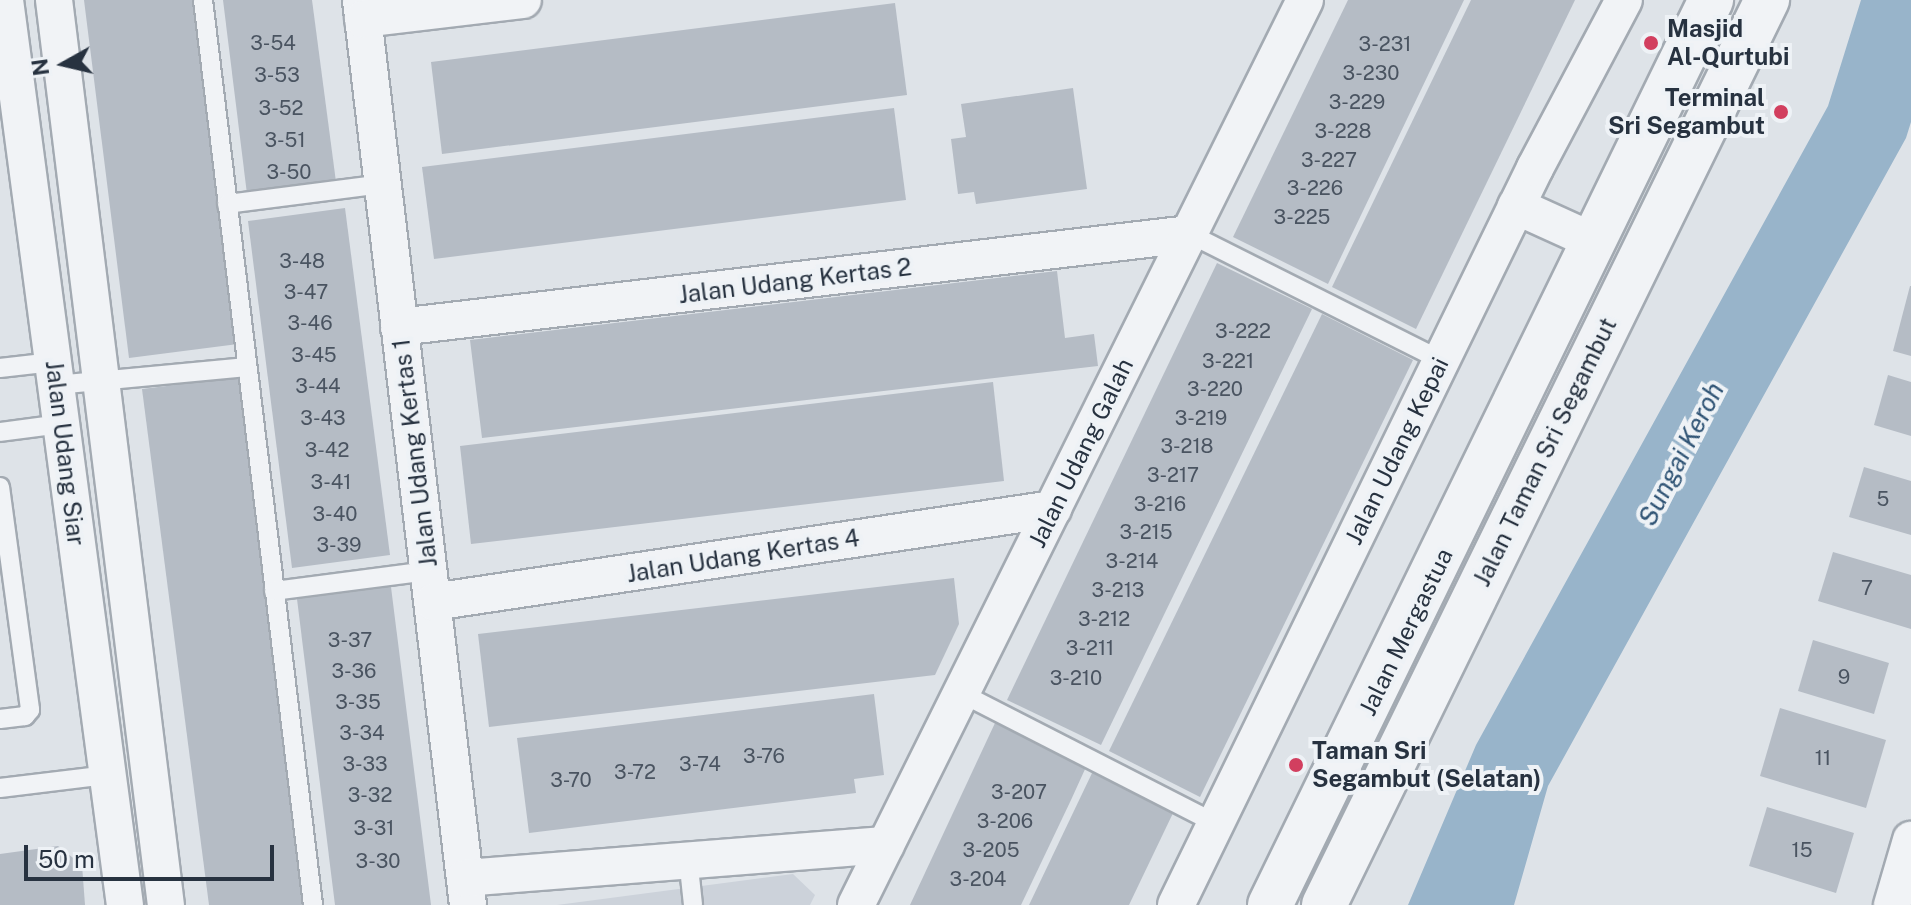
<!DOCTYPE html>
<html>
<head>
<meta charset="utf-8">
<style>
	body { margin:0 }
	#map { position:relative; width:1911px; height:905px; overflow:hidden; background:#dee3e8; font-family:"Public Sans",sans-serif }
	div>[style] { position:absolute }
	.built>* { inset:0; background:#ccd2da }
	.water>* { inset:0; background:#98b4ca }
	.building>* { inset:0; background:#b5bcc5 }
	.roads { filter:drop-shadow(2px 0 #a3aab2) drop-shadow(-2px 0 #a3aab2) drop-shadow(0 2px #a3aab2) drop-shadow(0 -2px #a3aab2) }
	.service>* { height:18px; margin:-9px; padding:0 9px; transform-origin:9px; border-radius:9px; background:#f1f3f6 }
	.minor>* { height:36px; margin:-18px; padding:0 18px; transform-origin:18px; border-radius:18px; background:#f1f3f6 }
	.tertiary>* { height:44px; margin:-22px; padding:0 22px; transform-origin:22px; border-radius:22px; background:#f1f3f6 }
	.dots>* { width:22px; height:22px; translate:-50% -50%; box-sizing:border-box; border:4px solid #eef2f6; border-radius:50% }
	span { translate:-50% -50%; white-space:nowrap; text-align:center; line-height:1.15; -webkit-text-stroke:8px #eef2f6; paint-order:stroke }
	.number-label { font-size:20px; color:#4a5461 }
	.number-label span { -webkit-text-stroke-width:0 }
	.poi-label { font-size:24px; color:#273240; font-weight:700 }
	.left { translate:0 -50%; text-align:left }
	.right { translate:-100% -50%; text-align:right }
	.street-label { font-size:24px; color:#273240 }
	.water-label { font-size:26px; color:#305475; font-style:italic }
	.north { position:absolute; left:24px; top:24px; width:80px; height:80px; -webkit-text-stroke:6px #eef2f6; paint-order:stroke; rotate:262deg; font-size:22px; font-weight:700; line-height:32px; text-align:center; color:#273240 }
	.north::after { content:''; display:block; margin:auto; width:28px; height:36px; background:#273240; clip-path:polygon(50% 0,100% 100%,50% 72%,0 100%) }
	.scale { position:absolute; left:24px; top:845px; width:250px; height:36px; box-sizing:border-box; border:4px solid #273240; border-top:0; padding-left:10px; font-size:24px; line-height:28px; white-space:nowrap; color:#273240; -webkit-text-stroke:6px #eef2f6; paint-order:stroke }
</style>
</head>
<body>
<div id="map">
	<div class="built">
		<div style="clip-path:polygon(793px 874px,815px 895px,810px 905px,557px 905px)"></div>
	</div>
	<div class="water">
		<div style="clip-path:polygon(1861px 0,1911px 0,1911px 122px,1906px 138px,1548px 786px,1514px 905px,1408px 905px,1476px 745px,1828px 106px)"></div>
	</div>
	<div class="building">
		<div style="clip-path:polygon(84px 0,195px 0,238px 344px,129px 358px)"></div>
		<div style="clip-path:polygon(223px 0,312px 0,336px 182px,247px 194px)"></div>
		<div style="clip-path:polygon(1348px 0,1464px 0,1328px 284px,1233px 237px)"></div>
		<div style="clip-path:polygon(1471px 0,1575px 0,1416px 329px,1332px 287px)"></div>
		<div style="clip-path:polygon(895px 3px,907px 95px,442px 154px,431px 62px)"></div>
		<div style="clip-path:polygon(1073px 88px,1087px 189px,976px 204px,974px 192px,958px 194px,951px 139px,966px 137px,961px 104px)"></div>
		<div style="clip-path:polygon(894px 108px,906px 200px,434px 259px,422px 167px)"></div>
		<div style="clip-path:polygon(345px 208px,390px 555px,292px 568px,248px 221px)"></div>
		<div style="clip-path:polygon(1217px 263px,1312px 309px,1101px 745px,1007px 700px)"></div>
		<div style="clip-path:polygon(1057px 271px,1065px 338px,1094px 334px,1098px 366px,482px 438px,470px 340px)"></div>
		<div style="clip-path:polygon(1910px 286px,1911px 286px,1911px 356px,1893px 351px)"></div>
		<div style="clip-path:polygon(1322px 314px,1413px 360px,1200px 797px,1109px 751px)"></div>
		<div style="clip-path:polygon(1888px 375px,1911px 382px,1911px 436px,1874px 425px)"></div>
		<div style="clip-path:polygon(240px 377px,308px 905px,209px 905px,142px 389px)"></div>
		<div style="clip-path:polygon(993px 382px,1004px 481px,471px 544px,460px 446px)"></div>
		<div style="clip-path:polygon(1864px 467px,1911px 481px,1911px 535px,1849px 517px)"></div>
		<div style="clip-path:polygon(1833px 552px,1911px 575px,1911px 629px,1818px 601px)"></div>
		<div style="clip-path:polygon(954px 578px,959px 624px,935px 675px,489px 727px,478px 634px)"></div>
		<div style="clip-path:polygon(391px 587px,431px 905px,335px 905px,297px 599px)"></div>
		<div style="clip-path:polygon(1813px 640px,1889px 663px,1874px 714px,1798px 691px)"></div>
		<div style="clip-path:polygon(874px 694px,884px 775px,854px 779px,856px 793px,529px 833px,517px 738px)"></div>
		<div style="clip-path:polygon(1780px 708px,1886px 740px,1866px 808px,1760px 776px)"></div>
		<div style="clip-path:polygon(995px 723px,1086px 767px,1071px 800px,1021px 905px,910px 905px)"></div>
		<div style="clip-path:polygon(1093px 771px,1174px 811px,1129px 905px,1029px 905px)"></div>
		<div style="clip-path:polygon(1767px 807px,1854px 833px,1836px 893px,1749px 866px)"></div>
		<div style="clip-path:polygon(58px 846px,82px 865px,85px 905px,0 905px,0 854px)"></div>
	</div>
	<div class="roads">
		<div class="service">
			<div style="left:203px;top:0;width:912px;rotate:83.07deg"></div>
			<div style="left:227px;top:204px;width:157px;rotate:-7.3deg"></div>
			<div style="left:1190px;top:234px;width:281px;rotate:26.7deg"></div>
			<div style="left:0;top:368px;width:53px;rotate:-6.5deg"></div>
			<div style="left:56px;top:385px;width:192px;rotate:-5.4deg"></div>
			<div style="left:0;top:432px;width:62px;rotate:-7.5deg"></div>
			<div style="left:0;top:487px;width:225px;rotate:82.3deg"></div>
			<div style="left:30px;top:710px;width:8px;rotate:130deg"></div>
			<div style="left:25px;top:716px;width:25px;rotate:173deg"></div>
			<div style="left:274px;top:591px;width:156px;rotate:-7.4deg"></div>
			<div style="left:961px;top:693px;width:285px;rotate:27.1deg"></div>
			<div style="left:0;top:788px;width:109px;rotate:-6.9deg"></div>
			<div style="left:688px;top:858px;width:47px;rotate:83.9deg"></div>
		</div>
		<div class="minor">
			<div style="left:5px;top:0;width:913px;rotate:82.45deg"></div>
			<div style="left:54px;top:0;width:912px;rotate:82.95deg"></div>
			<div style="left:361px;top:0;width:911px;rotate:83.26deg"></div>
			<div style="left:363px;top:19px;width:161px;rotate:-6.8deg"></div>
			<div style="left:1516px;top:206px;width:85px;rotate:24.4deg"></div>
			<div style="left:399px;top:327px;width:796px;rotate:-6.71deg"></div>
			<div style="left:433px;top:602px;width:627px;rotate:-8.53deg"></div>
			<div style="left:465px;top:878px;width:422px;rotate:-4.5deg"></div>
			<div style="left:856px;top:905px;width:1010px;rotate:-63.61deg"></div>
			<div style="left:1176px;top:905px;width:820px;rotate:-64.03deg"></div>
			<div style="left:1535px;top:168px;width:190px;rotate:-62.1deg"></div>
			<div style="left:1892px;top:905px;width:68px;rotate:-73.7deg"></div>
		</div>
		<div class="tertiary">
			<div style="left:1270px;top:905px;width:1007px;rotate:-64.02deg"></div>
			<div style="left:1324px;top:905px;width:1008px;rotate:-63.92deg"></div>
		</div>
	</div>
	<div class="dots">
		<div style="left:1651px;top:43px;background:#d23f5f"></div>
		<div style="left:1781px;top:112px;background:#d23f5f"></div>
		<div style="left:1296px;top:765px;background:#d23f5f"></div>
	</div>
	<div class="number-label">
		<span style="left:273px;top:43px">3-54</span>
		<span style="left:1385px;top:44px">3-231</span>
		<span style="left:1371px;top:73px">3-230</span>
		<span style="left:277px;top:75px">3-53</span>
		<span style="left:1357px;top:102px">3-229</span>
		<span style="left:281px;top:108px">3-52</span>
		<span style="left:1343px;top:131px">3-228</span>
		<span style="left:285px;top:140px">3-51</span>
		<span style="left:1329px;top:160px">3-227</span>
		<span style="left:289px;top:172px">3-50</span>
		<span style="left:1315px;top:188px">3-226</span>
		<span style="left:1302px;top:217px">3-225</span>
		<span style="left:302px;top:261px">3-48</span>
		<span style="left:306px;top:292px">3-47</span>
		<span style="left:310px;top:323px">3-46</span>
		<span style="left:1243px;top:331px">3-222</span>
		<span style="left:314px;top:355px">3-45</span>
		<span style="left:1228px;top:361px">3-221</span>
		<span style="left:318px;top:386px">3-44</span>
		<span style="left:1215px;top:389px">3-220</span>
		<span style="left:323px;top:418px">3-43</span>
		<span style="left:1201px;top:418px">3-219</span>
		<span style="left:1187px;top:446px">3-218</span>
		<span style="left:327px;top:450px">3-42</span>
		<span style="left:1173px;top:475px">3-217</span>
		<span style="left:331px;top:482px">3-41</span>
		<span style="left:1883px;top:499px">5</span>
		<span style="left:1160px;top:504px">3-216</span>
		<span style="left:335px;top:514px">3-40</span>
		<span style="left:1146px;top:532px">3-215</span>
		<span style="left:339px;top:545px">3-39</span>
		<span style="left:1132px;top:561px">3-214</span>
		<span style="left:1867px;top:588px">7</span>
		<span style="left:1118px;top:590px">3-213</span>
		<span style="left:1104px;top:619px">3-212</span>
		<span style="left:350px;top:640px">3-37</span>
		<span style="left:1090px;top:648px">3-211</span>
		<span style="left:354px;top:671px">3-36</span>
		<span style="left:1844px;top:677px">9</span>
		<span style="left:1076px;top:678px">3-210</span>
		<span style="left:358px;top:702px">3-35</span>
		<span style="left:362px;top:733px">3-34</span>
		<span style="left:764px;top:756px">3-76</span>
		<span style="left:1823px;top:758px">11</span>
		<span style="left:365px;top:764px">3-33</span>
		<span style="left:700px;top:764px">3-74</span>
		<span style="left:635px;top:772px">3-72</span>
		<span style="left:571px;top:780px">3-70</span>
		<span style="left:1019px;top:792px">3-207</span>
		<span style="left:370px;top:795px">3-32</span>
		<span style="left:1005px;top:821px">3-206</span>
		<span style="left:374px;top:828px">3-31</span>
		<span style="left:991px;top:850px">3-205</span>
		<span style="left:1802px;top:850px">15</span>
		<span style="left:378px;top:861px">3-30</span>
		<span style="left:978px;top:879px">3-204</span>
	</div>
	<div class="poi-label">
		<span class="left" style="left:1667px;top:43px">Masjid<br>Al-Qurtubi</span>
		<span class="right" style="left:1765px;top:112px">Terminal<br>Sri Segambut</span>
		<span class="left" style="left:1312px;top:765px">Taman Sri<br>Segambut (Selatan)</span>
	</div>
	<div class="street-label">
		<span style="left:795px;top:281px;rotate:-7deg">Jalan Udang Kertas 2</span>
		<span style="left:1397px;top:451px;rotate:-64deg">Jalan Udang Kepai</span>
		<span style="left:1545px;top:452px;rotate:-64deg">Jalan Taman Sri Segambut</span>
		<span style="left:65px;top:453px;rotate:83deg">Jalan Udang Siar</span>
		<span style="left:415px;top:453px;rotate:-97deg">Jalan Udang Kertas 1</span>
		<span style="left:1081px;top:453px;rotate:-64deg">Jalan Udang Galah</span>
		<span style="left:743px;top:556px;rotate:-9deg">Jalan Udang Kertas 4</span>
		<span style="left:1406px;top:632px;rotate:-64deg">Jalan Mergastua</span>
	</div>
	<div class="water-label">
		<span style="left:1681px;top:454px;rotate:-63deg">Sungai Keroh</span>
	</div>
	<div class="north">N</div>
	<div class="scale">50 m</div>
</div>
</body>
</html>
